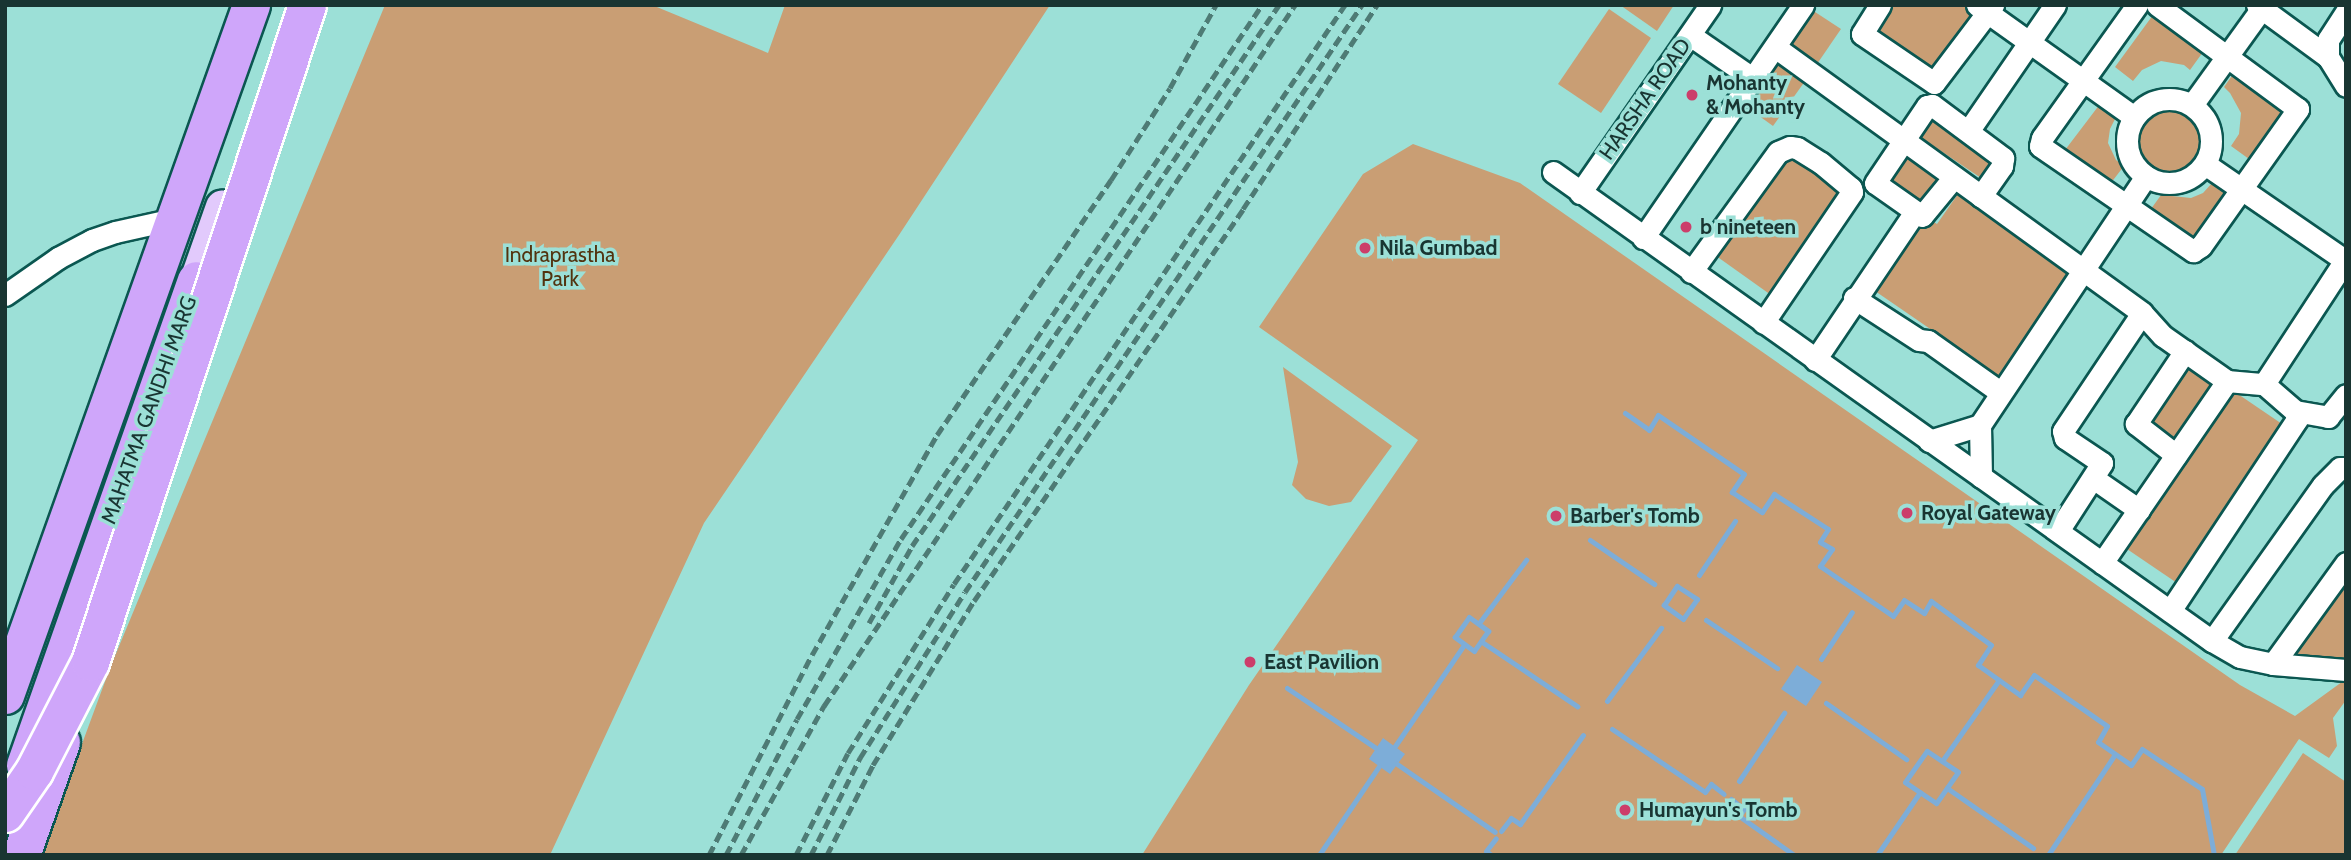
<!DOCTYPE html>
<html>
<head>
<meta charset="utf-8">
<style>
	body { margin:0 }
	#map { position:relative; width:2351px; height:860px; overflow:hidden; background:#9ce0d7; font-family:Cabin,sans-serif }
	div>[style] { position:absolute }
	.green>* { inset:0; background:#c99e74 }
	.round { border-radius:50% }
	.water>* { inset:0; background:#7dadd8 }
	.stream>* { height:5px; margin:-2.5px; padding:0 2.5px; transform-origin:2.5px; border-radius:2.5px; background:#7dadd8 }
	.roads { filter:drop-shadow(2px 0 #0b5751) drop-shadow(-2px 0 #0b5751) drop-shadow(0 2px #0b5751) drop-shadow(0 -2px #0b5751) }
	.street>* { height:21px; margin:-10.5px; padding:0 10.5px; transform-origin:10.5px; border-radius:10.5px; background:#fff }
	.street>.ring { margin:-10.5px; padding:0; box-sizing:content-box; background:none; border:21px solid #fff; border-radius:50% }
	.primary>* { height:33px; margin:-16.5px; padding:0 16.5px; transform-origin:16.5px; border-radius:16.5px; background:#e2cafc }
	.highway>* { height:37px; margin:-18.5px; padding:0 18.5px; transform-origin:18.5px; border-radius:18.5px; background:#cfa6fa }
	.rail>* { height:5px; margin-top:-2.5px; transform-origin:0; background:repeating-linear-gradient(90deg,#4e7b75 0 10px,transparent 0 15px) }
	.bridges { filter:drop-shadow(2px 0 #fff) drop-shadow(-2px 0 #fff) drop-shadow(0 2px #fff) drop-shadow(0 -2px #fff) }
	.highway-bridge>* { height:37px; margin:-18.5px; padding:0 18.5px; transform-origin:18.5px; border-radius:18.5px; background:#cfa6fa }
	.dots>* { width:19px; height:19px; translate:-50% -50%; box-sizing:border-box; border:4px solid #9ce0d7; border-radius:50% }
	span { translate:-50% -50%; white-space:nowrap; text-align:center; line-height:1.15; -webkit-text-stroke:7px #9ce0d7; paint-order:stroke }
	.poi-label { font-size:21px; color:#193532; font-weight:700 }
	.left { translate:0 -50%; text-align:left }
	.street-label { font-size:21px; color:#193532 }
	.park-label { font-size:21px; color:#52330f }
	.frame { position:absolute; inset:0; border:7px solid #193532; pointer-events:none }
</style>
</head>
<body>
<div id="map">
	<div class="green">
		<div style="clip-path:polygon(385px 5px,652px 5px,768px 53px,785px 5px,1050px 5px,899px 235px,704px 523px,550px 855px,41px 855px,110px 668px)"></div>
		<div style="clip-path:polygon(1620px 5px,1674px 5px,1657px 31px)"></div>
		<div style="clip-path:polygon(1883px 5px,1964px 5px,1980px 16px,1935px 80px,1865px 30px)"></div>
		<div style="clip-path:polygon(1609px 9px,1651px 38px,1601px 113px,1558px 84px)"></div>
		<div style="clip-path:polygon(1812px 10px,1841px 29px,1817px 64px,1789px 45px)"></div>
		<div style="clip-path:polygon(2153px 15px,2203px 52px,2190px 70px,2184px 65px,2161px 61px,2142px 70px,2133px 81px,2115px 67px)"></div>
		<div style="clip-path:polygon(1779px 56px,1808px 77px,1773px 126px,1744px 105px)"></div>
		<div style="clip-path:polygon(2236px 70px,2287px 106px,2249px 159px,2231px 146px,2239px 134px,2241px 113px,2230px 93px,2224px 87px)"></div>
		<div style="clip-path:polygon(2100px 104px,2116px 117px,2110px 129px,2108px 143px,2116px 160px,2124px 166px,2107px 188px,2062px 154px)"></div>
		<div class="round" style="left:2137px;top:105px;width:66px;height:66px"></div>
		<div style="clip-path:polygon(1933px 117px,1997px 161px,1984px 180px,1920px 137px)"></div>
		<div style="clip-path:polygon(1413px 144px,1520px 183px,2240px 685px,2295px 716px,2346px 679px,2346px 700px,2333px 718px,2337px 746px,2329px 758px,2299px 739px,2221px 855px,1142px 855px,1249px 685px,1418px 440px,1259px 327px,1363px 174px)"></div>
		<div style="clip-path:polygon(1795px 153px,1849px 182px,1778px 300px,1712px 253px,1780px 159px)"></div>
		<div style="clip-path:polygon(1907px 154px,1944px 181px,1924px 209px,1887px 183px)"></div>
		<div style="clip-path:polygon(2213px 182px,2230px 194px,2194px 246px,2148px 213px,2164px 191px,2172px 196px,2191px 198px,2203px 193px)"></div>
		<div style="clip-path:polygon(1958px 194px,2073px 273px,2003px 379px,1875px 291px,1926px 217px,1937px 224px)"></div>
		<div style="clip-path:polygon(1283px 367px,1392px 446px,1351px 502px,1329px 506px,1306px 499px,1292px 485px,1298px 462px)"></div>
		<div style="clip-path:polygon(2188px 367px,2215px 385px,2173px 446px,2147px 428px)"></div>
		<div style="clip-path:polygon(2232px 390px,2285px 426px,2177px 583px,2124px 547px)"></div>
		<div style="clip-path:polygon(2346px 570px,2346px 658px,2284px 655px)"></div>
		<div style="clip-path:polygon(2303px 753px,2346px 782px,2346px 855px,2235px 855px)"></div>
	</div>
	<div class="water">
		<div style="clip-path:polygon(1797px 665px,1822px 682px,1806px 706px,1781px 689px)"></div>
		<div style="clip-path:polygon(1383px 738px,1405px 754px,1390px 774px,1369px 759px)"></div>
	</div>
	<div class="stream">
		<div style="left:1625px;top:413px;width:29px;rotate:35deg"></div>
		<div style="left:1649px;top:430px;width:17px;rotate:-59deg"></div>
		<div style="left:1658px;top:415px;width:104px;rotate:34.5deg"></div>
		<div style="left:1744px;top:474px;width:22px;rotate:124deg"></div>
		<div style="left:1732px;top:492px;width:36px;rotate:34deg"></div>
		<div style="left:1762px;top:512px;width:22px;rotate:-56deg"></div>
		<div style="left:1774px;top:494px;width:64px;rotate:32.9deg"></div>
		<div style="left:1828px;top:529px;width:15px;rotate:122deg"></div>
		<div style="left:1820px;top:542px;width:14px;rotate:30deg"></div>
		<div style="left:1832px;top:549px;width:21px;rotate:125deg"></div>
		<div style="left:1820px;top:566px;width:88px;rotate:34.4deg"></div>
		<div style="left:1893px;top:616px;width:19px;rotate:-55deg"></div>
		<div style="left:1904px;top:600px;width:24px;rotate:33deg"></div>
		<div style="left:1924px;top:613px;width:14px;rotate:-60deg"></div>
		<div style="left:1931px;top:601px;width:74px;rotate:36.3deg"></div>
		<div style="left:1991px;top:645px;width:24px;rotate:123deg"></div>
		<div style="left:1978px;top:665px;width:52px;rotate:35.5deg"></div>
		<div style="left:2020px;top:695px;width:24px;rotate:-55deg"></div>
		<div style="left:2034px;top:675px;width:89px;rotate:34.9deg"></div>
		<div style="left:2107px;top:726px;width:18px;rotate:119deg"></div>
		<div style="left:2098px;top:742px;width:40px;rotate:34.9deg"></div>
		<div style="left:2131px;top:765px;width:19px;rotate:-55deg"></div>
		<div style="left:2142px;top:749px;width:72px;rotate:33.7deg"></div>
		<div style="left:2202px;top:789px;width:67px;rotate:79.7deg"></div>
		<div style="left:1590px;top:540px;width:78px;rotate:34.5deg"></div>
		<div style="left:1699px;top:575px;width:65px;rotate:-56.3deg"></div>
		<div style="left:1677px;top:586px;width:24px;rotate:33deg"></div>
		<div style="left:1697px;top:599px;width:24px;rotate:125deg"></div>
		<div style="left:1683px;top:619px;width:24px;rotate:-144deg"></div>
		<div style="left:1664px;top:605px;width:23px;rotate:-56deg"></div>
		<div style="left:1469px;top:617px;width:24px;rotate:36deg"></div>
		<div style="left:1488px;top:631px;width:24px;rotate:125deg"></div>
		<div style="left:1474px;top:651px;width:24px;rotate:-144deg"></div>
		<div style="left:1455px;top:637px;width:24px;rotate:-55deg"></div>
		<div style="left:1706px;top:620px;width:86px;rotate:34.1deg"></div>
		<div style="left:1479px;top:623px;width:79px;rotate:-53.3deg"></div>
		<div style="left:1482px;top:642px;width:115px;rotate:34deg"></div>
		<div style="left:1821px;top:659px;width:56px;rotate:-56.6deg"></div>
		<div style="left:1287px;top:688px;width:107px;rotate:34deg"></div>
		<div style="left:1607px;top:701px;width:91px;rotate:-53.5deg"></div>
		<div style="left:1826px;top:703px;width:98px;rotate:35deg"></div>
		<div style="left:1612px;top:729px;width:112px;rotate:34.1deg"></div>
		<div style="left:1705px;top:792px;width:10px;rotate:-53deg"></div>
		<div style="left:1711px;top:784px;width:16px;rotate:38deg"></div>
		<div style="left:1395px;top:746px;width:122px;rotate:-55.7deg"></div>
		<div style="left:1927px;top:751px;width:37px;rotate:34deg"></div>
		<div style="left:1958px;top:772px;width:38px;rotate:125deg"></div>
		<div style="left:1936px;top:803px;width:37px;rotate:-146deg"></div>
		<div style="left:1905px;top:782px;width:38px;rotate:-55deg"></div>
		<div style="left:1942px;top:761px;width:99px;rotate:-54.9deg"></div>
		<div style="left:1397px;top:764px;width:119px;rotate:34.8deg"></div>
		<div style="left:1739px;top:781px;width:82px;rotate:-56.5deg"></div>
		<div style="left:1947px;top:788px;width:105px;rotate:34.9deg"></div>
		<div style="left:1731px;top:799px;width:16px;rotate:38deg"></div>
		<div style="left:1744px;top:809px;width:9px;rotate:126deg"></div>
		<div style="left:1739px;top:816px;width:67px;rotate:35.3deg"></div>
		<div style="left:1501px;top:831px;width:16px;rotate:-52deg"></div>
		<div style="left:1511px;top:818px;width:11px;rotate:34deg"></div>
		<div style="left:1520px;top:824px;width:109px;rotate:-54.7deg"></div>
		<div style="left:1319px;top:855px;width:107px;rotate:-56deg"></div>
		<div style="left:1491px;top:855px;width:6px;rotate:-141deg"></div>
		<div style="left:1486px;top:851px;width:16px;rotate:-52deg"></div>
		<div style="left:1877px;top:855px;width:76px;rotate:-55.7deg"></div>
		<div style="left:2048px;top:855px;width:121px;rotate:-56.4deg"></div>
	</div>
	<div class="roads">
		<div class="street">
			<div style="left:1880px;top:5px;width:34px;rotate:122deg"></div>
			<div style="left:1862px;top:34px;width:87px;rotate:34.2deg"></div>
			<div style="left:1934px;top:83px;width:98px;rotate:-52.9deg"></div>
			<div style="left:1977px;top:5px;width:193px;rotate:35.5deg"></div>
			<div style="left:2137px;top:5px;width:163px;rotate:125.5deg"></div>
			<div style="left:2042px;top:138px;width:8px;rotate:104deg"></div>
			<div style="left:2040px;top:146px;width:186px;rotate:34.5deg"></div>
			<div style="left:2193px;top:251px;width:9px;rotate:-32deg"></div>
			<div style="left:2201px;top:246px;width:168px;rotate:-54.7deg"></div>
			<div style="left:2298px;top:109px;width:175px;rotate:-143.6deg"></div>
			<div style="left:2257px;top:5px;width:88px;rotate:36.2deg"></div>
			<div style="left:2346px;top:12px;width:33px;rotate:123deg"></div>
			<div style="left:2328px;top:40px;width:17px;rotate:90deg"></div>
			<div style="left:2328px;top:57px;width:34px;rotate:58deg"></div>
			<div style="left:1690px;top:35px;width:75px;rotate:34.7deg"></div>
			<div style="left:1775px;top:47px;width:453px;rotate:35.9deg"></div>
			<div style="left:2142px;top:313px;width:31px;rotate:48deg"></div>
			<div style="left:2163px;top:336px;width:78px;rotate:35.1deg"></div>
			<div style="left:2227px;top:381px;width:37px;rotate:5deg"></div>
			<div style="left:2264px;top:384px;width:148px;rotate:-56.8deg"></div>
			<div class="ring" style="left:2127px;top:99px;width:63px;height:63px"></div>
			<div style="left:2192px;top:105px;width:123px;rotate:-54.2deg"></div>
			<div style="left:1969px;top:130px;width:152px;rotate:-55.5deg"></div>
			<div style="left:2205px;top:164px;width:171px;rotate:34.5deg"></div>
			<div style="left:1553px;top:172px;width:809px;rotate:35.44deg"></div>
			<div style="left:2212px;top:641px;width:32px;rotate:30deg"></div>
			<div style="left:2240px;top:657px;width:34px;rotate:12deg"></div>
			<div style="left:2273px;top:664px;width:73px;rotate:4.7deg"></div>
			<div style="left:1954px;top:177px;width:50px;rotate:129.4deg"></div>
			<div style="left:1922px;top:216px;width:57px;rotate:-144.9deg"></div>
			<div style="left:1875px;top:183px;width:93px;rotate:-56deg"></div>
			<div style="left:1927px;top:106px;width:5px;rotate:-11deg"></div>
			<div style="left:1932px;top:105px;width:89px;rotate:36.7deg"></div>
			<div style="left:2003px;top:158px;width:8px;rotate:97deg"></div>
			<div style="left:2002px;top:166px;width:37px;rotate:125deg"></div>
			<div style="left:1580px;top:193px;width:229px;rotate:-55.3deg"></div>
			<div style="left:1643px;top:238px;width:283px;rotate:-55.5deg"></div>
			<div style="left:1691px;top:272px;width:148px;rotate:-54.1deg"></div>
			<div style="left:1778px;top:152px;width:13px;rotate:-23deg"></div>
			<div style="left:1790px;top:147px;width:7px;rotate:8deg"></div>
			<div style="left:1797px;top:148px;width:28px;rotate:32deg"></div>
			<div style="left:1821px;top:163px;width:39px;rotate:40deg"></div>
			<div style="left:1851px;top:188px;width:4px;rotate:76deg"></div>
			<div style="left:1852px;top:192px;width:158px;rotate:124.2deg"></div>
			<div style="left:5px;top:295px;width:65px;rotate:-34.9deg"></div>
			<div style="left:58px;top:258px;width:38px;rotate:-28deg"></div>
			<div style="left:92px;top:240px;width:24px;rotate:-19deg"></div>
			<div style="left:115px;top:232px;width:59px;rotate:-12.6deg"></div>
			<div style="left:1854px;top:298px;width:77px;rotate:32.9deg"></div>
			<div style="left:1919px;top:340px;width:9px;rotate:6deg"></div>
			<div style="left:1928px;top:341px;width:88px;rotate:35.3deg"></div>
			<div style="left:1815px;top:360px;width:179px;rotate:-56deg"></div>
			<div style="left:2295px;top:411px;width:34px;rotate:10deg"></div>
			<div style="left:2328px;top:417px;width:28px;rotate:-51deg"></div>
			<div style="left:1929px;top:441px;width:53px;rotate:-17.4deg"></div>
			<div style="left:2176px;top:455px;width:51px;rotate:-142.2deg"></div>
			<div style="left:2136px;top:424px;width:88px;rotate:-56.1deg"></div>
			<div style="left:1981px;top:477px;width:52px;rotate:-91.1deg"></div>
			<div style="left:1980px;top:425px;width:299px;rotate:-56.3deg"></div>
			<div style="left:2093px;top:478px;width:56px;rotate:34.8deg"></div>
			<div style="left:2058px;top:531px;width:81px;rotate:-57.1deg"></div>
			<div style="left:2102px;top:463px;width:45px;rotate:-146deg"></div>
			<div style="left:2065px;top:438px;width:7px;rotate:-106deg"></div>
			<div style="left:2063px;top:431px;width:142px;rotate:-56.2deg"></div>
			<div style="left:2102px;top:563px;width:221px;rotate:-55.5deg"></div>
			<div style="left:2170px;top:611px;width:230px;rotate:-56.5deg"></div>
			<div style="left:2297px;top:419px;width:8px;rotate:-104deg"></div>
			<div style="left:2295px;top:411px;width:41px;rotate:-138.9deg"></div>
			<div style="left:2212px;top:641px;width:191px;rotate:-54.6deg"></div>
			<div style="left:2323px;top:485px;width:24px;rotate:-45deg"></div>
			<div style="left:2340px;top:468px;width:6px"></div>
			<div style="left:2273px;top:664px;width:125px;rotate:-54.1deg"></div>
		</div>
		<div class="primary">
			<div style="left:196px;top:280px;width:78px;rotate:-70.6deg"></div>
		</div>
		<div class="highway">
			<div style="left:5px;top:695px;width:733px;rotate:-70.38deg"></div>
			<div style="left:25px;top:765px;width:514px;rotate:-70.58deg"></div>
			<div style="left:21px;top:855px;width:120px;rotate:-70.5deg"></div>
		</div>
	</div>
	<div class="rail">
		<div style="left:869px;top:623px;width:88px;rotate:-60.8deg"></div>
		<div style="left:912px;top:546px;width:654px;rotate:-55.85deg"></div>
		<div style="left:709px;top:855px;width:225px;rotate:-62.8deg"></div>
		<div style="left:812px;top:655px;width:253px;rotate:-60.4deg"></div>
		<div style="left:937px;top:435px;width:309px;rotate:-55.7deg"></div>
		<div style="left:1111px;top:180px;width:109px;rotate:-57.3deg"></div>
		<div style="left:1170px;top:88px;width:95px;rotate:-61deg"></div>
		<div style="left:726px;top:855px;width:153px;rotate:-62.4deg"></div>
		<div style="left:797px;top:719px;width:208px;rotate:-60deg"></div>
		<div style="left:901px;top:539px;width:645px;rotate:-55.94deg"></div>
		<div style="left:741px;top:855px;width:171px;rotate:-60.9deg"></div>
		<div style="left:824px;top:706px;width:845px;rotate:-56.1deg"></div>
		<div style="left:796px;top:855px;width:114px;rotate:-63deg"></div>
		<div style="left:848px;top:753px;width:199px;rotate:-57.9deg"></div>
		<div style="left:954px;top:584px;width:699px;rotate:-55.97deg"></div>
		<div style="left:811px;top:855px;width:109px;rotate:-63.2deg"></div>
		<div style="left:860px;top:758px;width:196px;rotate:-57.7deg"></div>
		<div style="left:965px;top:592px;width:709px;rotate:-55.93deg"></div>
		<div style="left:827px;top:855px;width:101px;rotate:-62.9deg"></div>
		<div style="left:873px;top:765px;width:193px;rotate:-58.4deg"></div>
		<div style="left:974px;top:601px;width:475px;rotate:-55.5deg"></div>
		<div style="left:1243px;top:209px;width:244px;rotate:-56.7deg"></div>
	</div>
	<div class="bridges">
		<div class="highway-bridge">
			<div style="left:5px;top:813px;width:51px;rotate:-55.4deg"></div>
			<div style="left:34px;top:771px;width:123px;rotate:-62.8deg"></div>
			<div style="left:90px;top:662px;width:692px;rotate:-71.72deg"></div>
		</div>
	</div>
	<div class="dots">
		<div style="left:1692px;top:95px;background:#cc3e6a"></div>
		<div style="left:1686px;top:227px;background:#cc3e6a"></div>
		<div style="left:1365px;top:248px;background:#cc3e6a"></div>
		<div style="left:1907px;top:513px;background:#cc3e6a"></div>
		<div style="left:1556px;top:516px;background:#cc3e6a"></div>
		<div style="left:1250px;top:662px;background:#cc3e6a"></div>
		<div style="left:1625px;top:810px;background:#cc3e6a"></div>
	</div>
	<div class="poi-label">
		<span class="left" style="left:1706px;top:95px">Mohanty<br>&amp; Mohanty</span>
		<span class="left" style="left:1700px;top:227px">b nineteen</span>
		<span class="left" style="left:1379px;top:248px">Nila Gumbad</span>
		<span class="left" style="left:1921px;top:513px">Royal Gateway</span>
		<span class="left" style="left:1570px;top:516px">Barber's Tomb</span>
		<span class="left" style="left:1264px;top:662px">East Pavilion</span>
		<span class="left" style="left:1639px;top:810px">Humayun's Tomb</span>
	</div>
	<div class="street-label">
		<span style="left:1645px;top:99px;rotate:-55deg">HARSHA ROAD</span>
		<span style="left:149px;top:410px;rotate:-70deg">MAHATMA GANDHI MARG</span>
	</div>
	<div class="park-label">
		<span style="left:560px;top:267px">Indraprastha<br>Park</span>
	</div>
	<div class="frame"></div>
</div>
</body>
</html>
